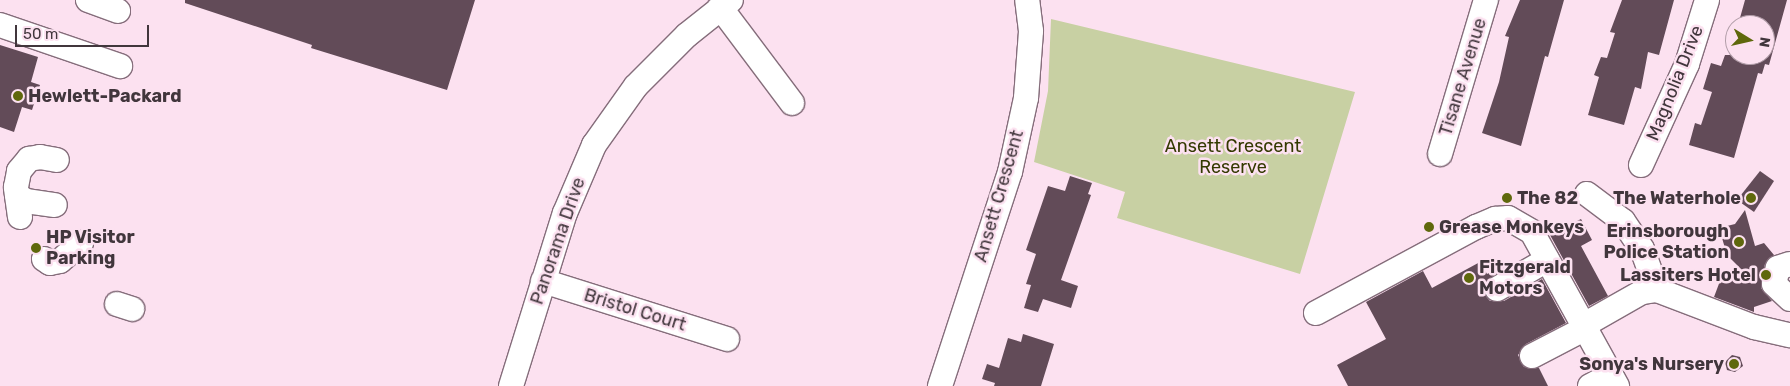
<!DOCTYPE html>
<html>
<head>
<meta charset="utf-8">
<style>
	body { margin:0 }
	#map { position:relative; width:1790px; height:386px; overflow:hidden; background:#fce1f0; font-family:Rubik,sans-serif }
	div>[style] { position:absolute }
	.green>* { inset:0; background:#c8d0a3 }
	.building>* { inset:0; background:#624b58 }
	.roads { filter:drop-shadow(1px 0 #856d7b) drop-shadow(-1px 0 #856d7b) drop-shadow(0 1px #856d7b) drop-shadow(0 -1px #856d7b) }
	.minor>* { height:24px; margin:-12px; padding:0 12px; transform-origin:12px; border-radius:12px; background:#fff }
	.dots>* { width:14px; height:14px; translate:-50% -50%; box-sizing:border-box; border:2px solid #fce1f0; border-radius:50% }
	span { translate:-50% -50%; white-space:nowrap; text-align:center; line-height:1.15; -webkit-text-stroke:5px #fce1f0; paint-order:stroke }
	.street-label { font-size:18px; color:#41363c }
	.poi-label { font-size:18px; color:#41363c; font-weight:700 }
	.left { translate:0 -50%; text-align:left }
	.right { translate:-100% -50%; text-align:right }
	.park-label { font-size:18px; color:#333900 }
	.north { position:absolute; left:1725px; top:15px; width:50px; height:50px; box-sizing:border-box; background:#fce1f0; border:1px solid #b19da8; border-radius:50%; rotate:99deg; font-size:14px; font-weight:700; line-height:20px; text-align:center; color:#41363c }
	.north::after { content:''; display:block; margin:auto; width:18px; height:22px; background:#5f680c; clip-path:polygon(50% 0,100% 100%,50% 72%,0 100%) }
	.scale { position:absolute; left:15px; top:25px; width:134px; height:22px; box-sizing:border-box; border:2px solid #41363c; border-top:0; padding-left:6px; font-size:15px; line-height:18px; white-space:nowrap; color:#41363c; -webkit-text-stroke:4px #fce1f0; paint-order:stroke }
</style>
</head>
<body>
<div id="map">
	<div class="green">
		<div style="clip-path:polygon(1051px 19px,1355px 92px,1300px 274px,1117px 218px,1125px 192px,1034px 162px,1048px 91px)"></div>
	</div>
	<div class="building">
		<div style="clip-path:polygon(185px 0,475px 0,447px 90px,311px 48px,312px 45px,185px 3px)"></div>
		<div style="clip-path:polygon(1520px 0,1564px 0,1548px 57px,1545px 56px,1521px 146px,1482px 133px,1499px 82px,1509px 37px,1505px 36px)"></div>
		<div style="clip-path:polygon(1622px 0,1674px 0,1659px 55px,1648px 52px,1641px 89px,1635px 87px,1624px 125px,1588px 115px,1599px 77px,1594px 75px,1601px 57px,1607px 58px,1615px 33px,1610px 32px)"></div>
		<div style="clip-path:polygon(1745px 0,1787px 0,1769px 65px,1765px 64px,1762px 74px,1758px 73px,1734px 158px,1689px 145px,1695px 123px,1701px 125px,1712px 92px,1703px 89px,1711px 63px,1721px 66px,1725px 55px,1765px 55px,1765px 25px,1738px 25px)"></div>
		<div style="clip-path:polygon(0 45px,38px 57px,31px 82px,40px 85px,32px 110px,22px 107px,14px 132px,0 127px)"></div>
		<div style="clip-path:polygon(1760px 171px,1774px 181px,1754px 212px,1737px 200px)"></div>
		<div style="clip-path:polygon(1070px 176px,1092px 183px,1088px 194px,1091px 195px,1061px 280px,1078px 286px,1071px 308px,1043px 299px,1038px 312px,1024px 308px,1031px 285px,1026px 284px,1036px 254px,1026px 250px,1048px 186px,1065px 191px)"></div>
		<div style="clip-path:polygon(1745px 210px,1755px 246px,1764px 243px,1774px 255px,1765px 264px,1761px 281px,1761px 288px,1772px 301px,1754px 307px,1754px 312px,1714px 297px,1720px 281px,1743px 271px,1727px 255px,1722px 238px,1727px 226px,1735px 224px)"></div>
		<div style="clip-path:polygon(1581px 219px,1592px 240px,1581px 246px,1608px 296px,1589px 306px,1550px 235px)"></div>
		<div style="clip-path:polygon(1480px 262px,1487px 274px,1506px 264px,1508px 267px,1485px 283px,1485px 295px,1490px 301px,1504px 301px,1542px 279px,1566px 323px,1526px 344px,1518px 355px,1524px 367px,1539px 368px,1548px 386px,1348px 386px,1337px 365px,1386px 339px,1366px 302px,1423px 271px,1432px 288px)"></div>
		<div style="clip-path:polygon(1023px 334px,1054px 344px,1041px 386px,994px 386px,995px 383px,982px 379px,987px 364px,999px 368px,1008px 338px,1021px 342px)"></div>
		<div style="clip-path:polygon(1732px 355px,1740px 357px,1743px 366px,1735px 372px,1727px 370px,1725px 362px)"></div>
	</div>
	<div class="roads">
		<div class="minor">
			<div style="left:88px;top:0;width:32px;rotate:20deg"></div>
			<div style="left:720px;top:7px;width:120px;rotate:53.1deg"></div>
			<div style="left:0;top:25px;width:127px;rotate:18.9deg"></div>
			<div style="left:1440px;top:154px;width:161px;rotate:-73.4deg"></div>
			<div style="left:1641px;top:165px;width:111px;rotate:-65.5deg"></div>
			<div style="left:1687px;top:64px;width:67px;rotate:-72.6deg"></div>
			<div style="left:1587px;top:194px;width:45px;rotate:36.9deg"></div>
			<div style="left:1623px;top:221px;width:34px;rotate:56deg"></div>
			<div style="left:1642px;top:249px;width:44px;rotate:69.9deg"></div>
			<div style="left:1657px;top:290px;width:104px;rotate:20.9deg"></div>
			<div style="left:1754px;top:327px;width:37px;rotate:13deg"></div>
			<div style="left:17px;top:195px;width:11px;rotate:34deg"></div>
			<div style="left:26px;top:201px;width:29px;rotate:8deg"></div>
			<div style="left:20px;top:217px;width:30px;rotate:-98deg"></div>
			<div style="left:16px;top:187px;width:16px;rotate:-79deg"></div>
			<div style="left:19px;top:171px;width:16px;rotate:-50deg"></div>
			<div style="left:29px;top:159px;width:11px;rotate:-10deg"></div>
			<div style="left:40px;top:157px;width:17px;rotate:10deg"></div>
			<div style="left:44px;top:259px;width:7px;rotate:34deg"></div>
			<div style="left:50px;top:263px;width:10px;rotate:-11deg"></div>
			<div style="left:60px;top:261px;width:28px;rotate:-41deg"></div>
			<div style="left:1790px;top:264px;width:13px;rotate:162deg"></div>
			<div style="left:1778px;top:268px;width:16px;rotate:104deg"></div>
			<div style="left:1774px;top:284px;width:22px;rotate:43deg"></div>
			<div style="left:543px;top:281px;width:193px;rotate:17.5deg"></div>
			<div style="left:1497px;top:289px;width:58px;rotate:-30.1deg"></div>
			<div style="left:117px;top:304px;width:16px;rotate:18deg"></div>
			<div style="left:1316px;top:313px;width:182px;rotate:-28.3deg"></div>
			<div style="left:1476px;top:227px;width:21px;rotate:-23deg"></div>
			<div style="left:1495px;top:219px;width:13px;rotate:-4deg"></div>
			<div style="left:1508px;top:218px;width:28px;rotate:30deg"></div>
			<div style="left:1532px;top:232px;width:176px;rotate:61.1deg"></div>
			<div style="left:1532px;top:356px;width:61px;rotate:-27.4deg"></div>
			<div style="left:1586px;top:328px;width:9px;rotate:-54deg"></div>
			<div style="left:1591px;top:321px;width:59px;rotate:-29.6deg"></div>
			<div style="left:1642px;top:292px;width:15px;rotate:-8deg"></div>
			<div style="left:511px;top:386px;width:181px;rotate:-72.7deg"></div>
			<div style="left:565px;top:213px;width:74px;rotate:-66.9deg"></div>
			<div style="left:594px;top:145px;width:72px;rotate:-54.6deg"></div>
			<div style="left:636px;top:86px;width:72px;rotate:-45deg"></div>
			<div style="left:687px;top:35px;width:56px;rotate:-38.5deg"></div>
			<div style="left:940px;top:386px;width:225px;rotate:-71.9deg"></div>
			<div style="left:1010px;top:172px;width:76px;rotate:-77.8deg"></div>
			<div style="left:1026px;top:98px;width:67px;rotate:-85.7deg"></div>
			<div style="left:1031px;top:31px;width:31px;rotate:-97deg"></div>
			<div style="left:1590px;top:386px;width:24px;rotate:-28deg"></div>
		</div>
	</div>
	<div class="dots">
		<div style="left:18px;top:96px;background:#5f680c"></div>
		<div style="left:1507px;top:198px;background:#5f680c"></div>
		<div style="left:1751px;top:198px;background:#5f680c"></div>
		<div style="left:1429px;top:227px;background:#5f680c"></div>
		<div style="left:1739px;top:242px;background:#5f680c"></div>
		<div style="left:36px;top:248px;background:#5f680c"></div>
		<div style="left:1766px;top:275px;background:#5f680c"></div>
		<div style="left:1469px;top:278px;background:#5f680c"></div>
		<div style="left:1734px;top:364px;background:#5f680c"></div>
	</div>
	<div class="street-label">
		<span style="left:1463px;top:77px;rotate:-73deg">Tisane Avenue</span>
		<span style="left:1675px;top:83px;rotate:-68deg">Magnolia Drive</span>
		<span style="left:999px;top:196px;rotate:-74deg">Ansett Crescent</span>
		<span style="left:558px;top:241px;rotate:-71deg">Panorama Drive</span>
		<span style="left:635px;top:310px;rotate:17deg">Bristol Court</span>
	</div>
	<div class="poi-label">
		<span class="left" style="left:28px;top:96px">Hewlett-Packard</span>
		<span class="left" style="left:1517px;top:198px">The 82</span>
		<span class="right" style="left:1741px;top:198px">The Waterhole</span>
		<span class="left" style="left:1439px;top:227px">Grease Monkeys</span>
		<span class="right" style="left:1729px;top:242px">Erinsborough<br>Police Station</span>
		<span class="left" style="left:46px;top:248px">HP Visitor<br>Parking</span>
		<span class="left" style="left:1479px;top:278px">Fitzgerald<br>Motors</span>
		<span class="right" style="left:1756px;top:275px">Lassiters Hotel</span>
		<span class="right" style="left:1724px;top:364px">Sonya's Nursery</span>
	</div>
	<div class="park-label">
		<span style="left:1233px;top:157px">Ansett Crescent<br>Reserve</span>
	</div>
	<div class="north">N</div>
	<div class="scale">50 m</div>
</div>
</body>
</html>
